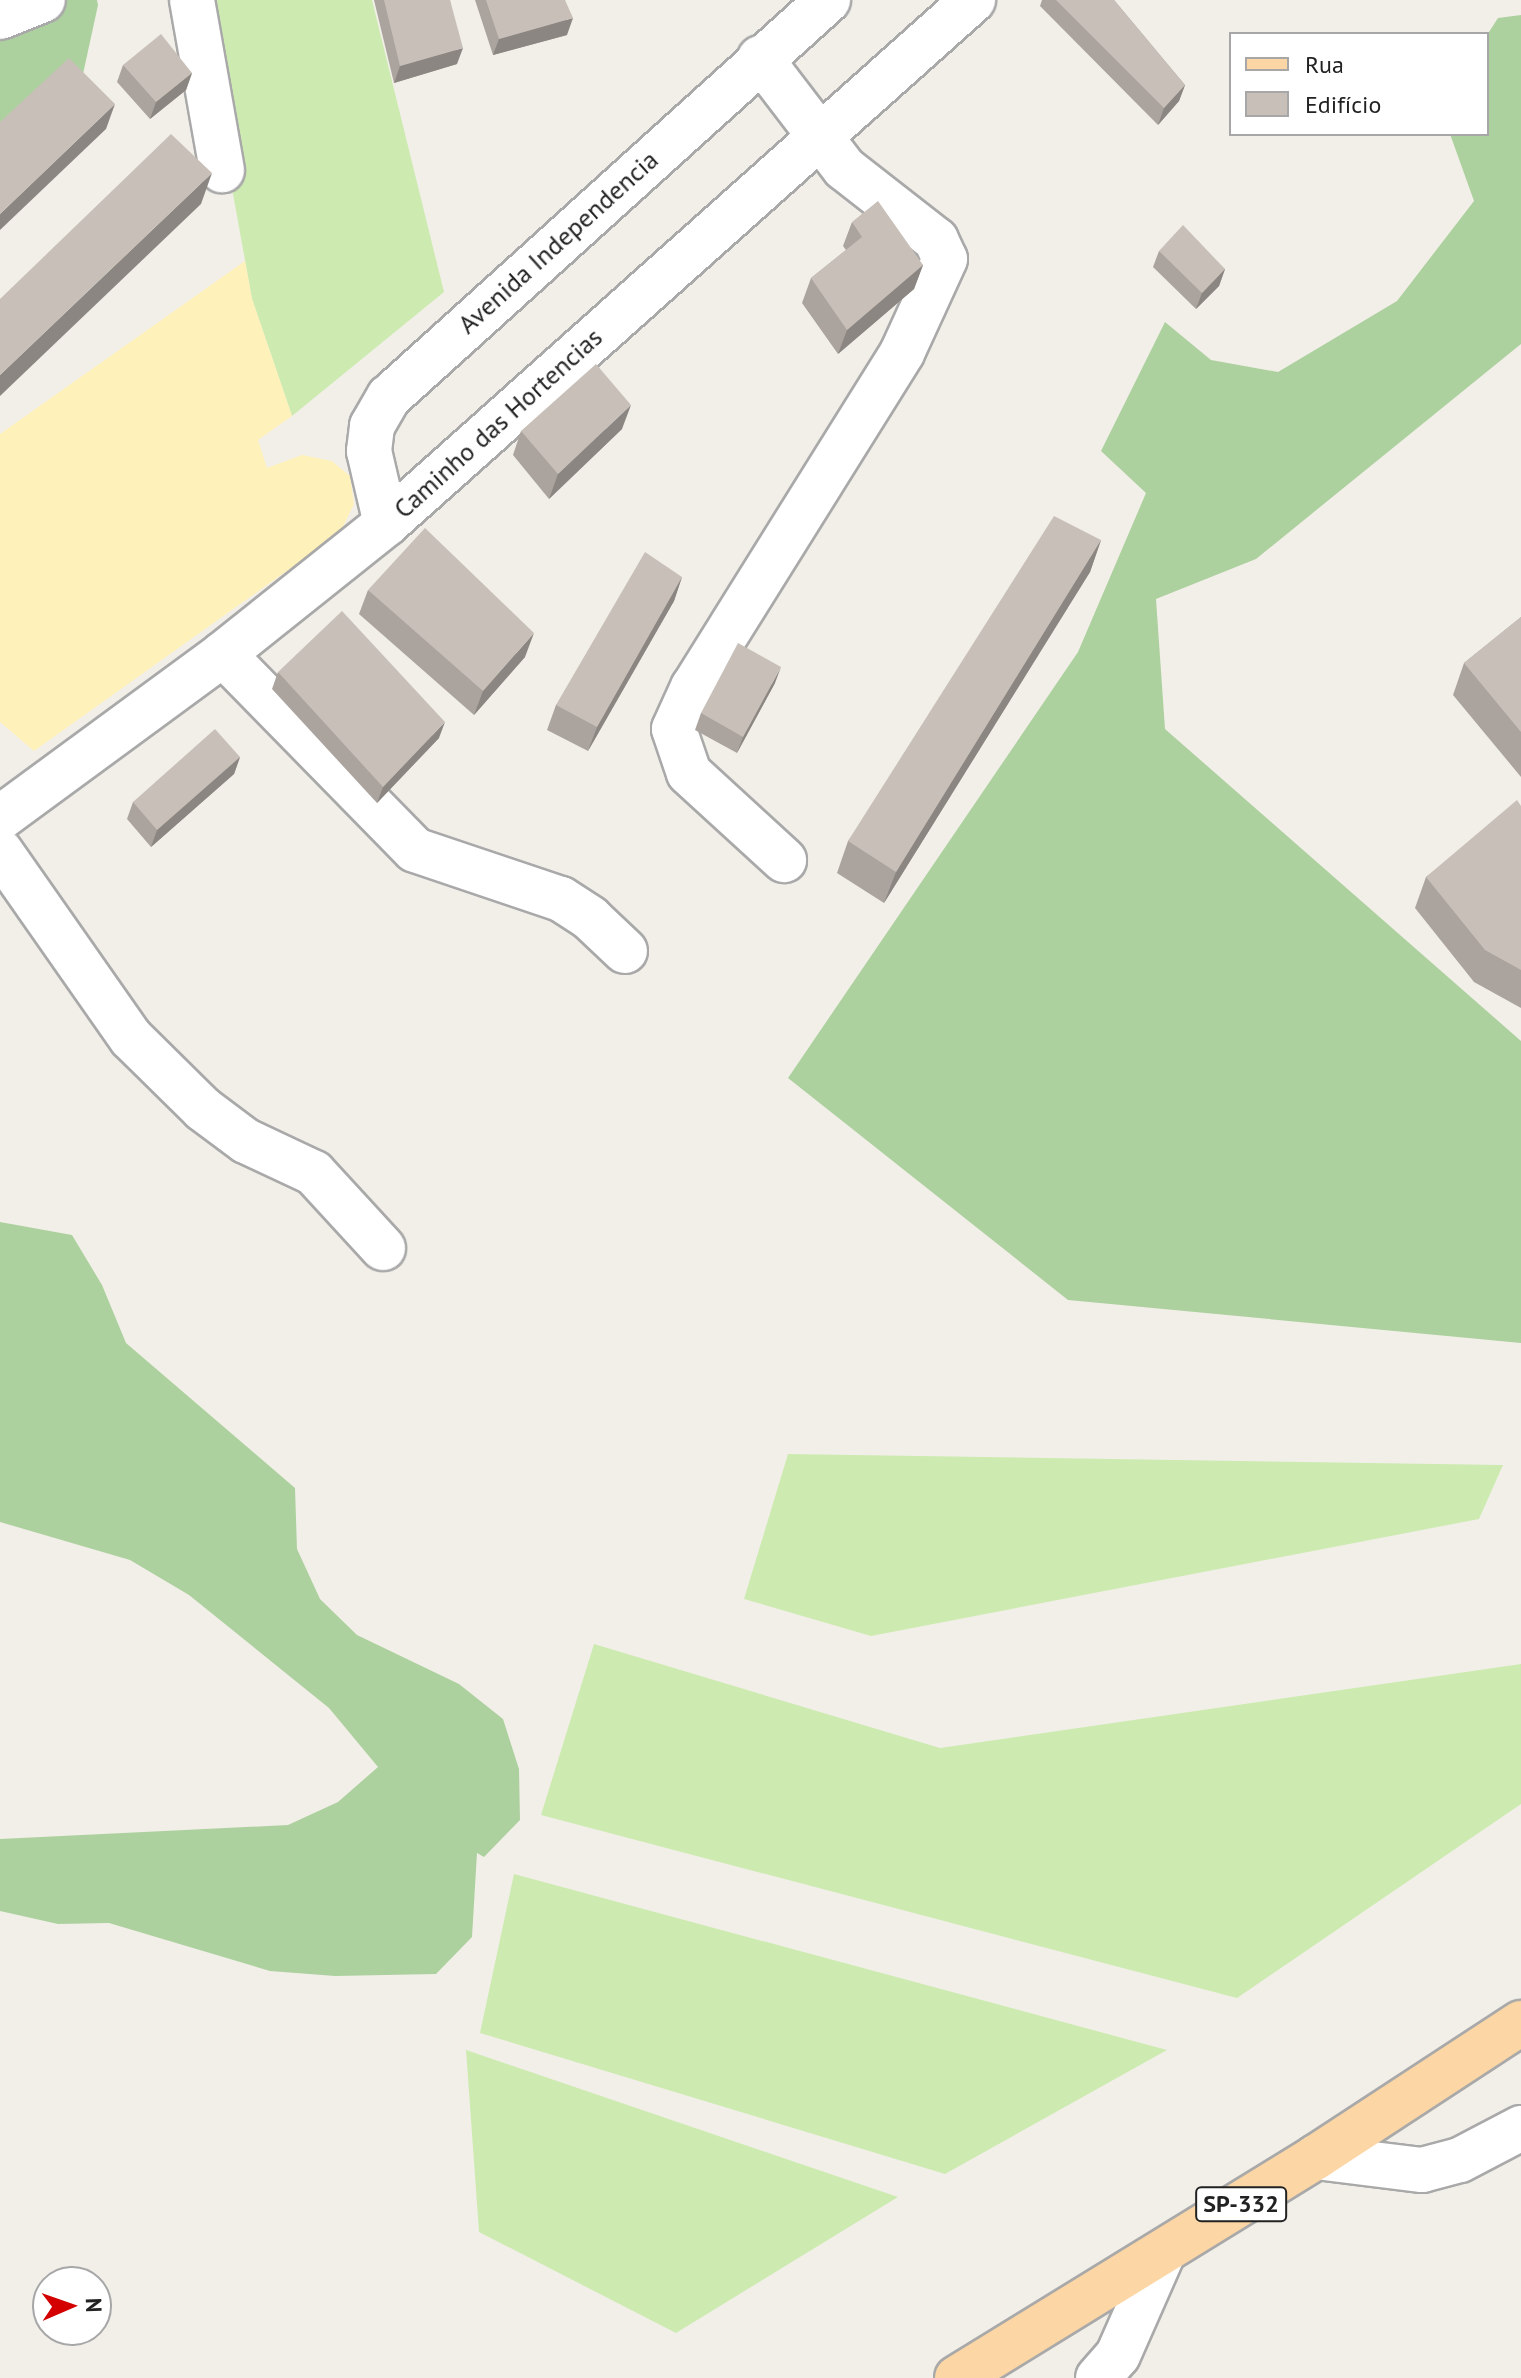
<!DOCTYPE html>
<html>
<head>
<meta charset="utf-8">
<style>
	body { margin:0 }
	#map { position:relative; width:1521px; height:2378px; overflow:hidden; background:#f2efe9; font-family:"PT Sans",sans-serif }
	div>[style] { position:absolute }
	.grass>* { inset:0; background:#cdebb0 }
	.forest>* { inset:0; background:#add19e }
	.sand>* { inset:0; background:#fff1ba }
	.roads { filter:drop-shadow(2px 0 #a9a9a9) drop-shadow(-2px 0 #a9a9a9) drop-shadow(0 2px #a9a9a9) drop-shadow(0 -2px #a9a9a9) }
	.minor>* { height:44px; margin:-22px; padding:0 22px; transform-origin:22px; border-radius:22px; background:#fff }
	.major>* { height:44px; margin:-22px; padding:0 22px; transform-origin:22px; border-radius:22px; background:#fcd6a4 }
	.wall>* { inset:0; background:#aba49e }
	.shaded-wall>* { inset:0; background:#8b8681 }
	.building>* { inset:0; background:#c7bfb8 }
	span { translate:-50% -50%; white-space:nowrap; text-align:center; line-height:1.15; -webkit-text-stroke:7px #fff; paint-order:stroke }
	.shield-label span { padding:2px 6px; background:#fff; border:2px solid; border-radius:6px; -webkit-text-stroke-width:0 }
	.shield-label { font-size:24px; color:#222; font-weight:700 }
	.street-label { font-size:26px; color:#222 }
	.legend { position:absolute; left:1229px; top:32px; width:260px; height:104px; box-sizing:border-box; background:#fff; border:2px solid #a7a7a7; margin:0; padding:10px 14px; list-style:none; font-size:24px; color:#222 }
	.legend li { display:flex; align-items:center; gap:16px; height:40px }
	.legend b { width:40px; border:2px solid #a7a7a7 }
	.north { position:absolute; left:32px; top:2266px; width:80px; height:80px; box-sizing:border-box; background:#fff; border:2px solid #a7a7a7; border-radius:50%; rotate:88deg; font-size:22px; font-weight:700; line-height:32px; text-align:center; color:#222 }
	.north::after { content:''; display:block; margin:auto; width:28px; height:36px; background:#d40000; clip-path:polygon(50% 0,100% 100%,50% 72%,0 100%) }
</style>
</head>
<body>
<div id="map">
	<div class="grass">
		<div style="clip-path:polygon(198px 0,372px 0,444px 292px,292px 416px,252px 299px)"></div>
		<div style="clip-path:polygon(788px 1454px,1503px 1465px,1479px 1519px,871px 1636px,744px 1599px)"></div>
		<div style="clip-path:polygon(594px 1644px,940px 1748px,1521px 1664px,1521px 1804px,1237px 1998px,541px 1815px)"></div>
		<div style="clip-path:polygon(514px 1874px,1167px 2050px,945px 2174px,480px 2033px)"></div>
		<div style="clip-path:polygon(466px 2050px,898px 2197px,676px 2333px,479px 2232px)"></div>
	</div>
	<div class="forest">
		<div style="clip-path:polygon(0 0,97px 0,98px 5px,83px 74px,0 161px)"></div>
		<div style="clip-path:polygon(1521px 15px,1521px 344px,1256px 559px,1156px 599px,1165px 729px,1521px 1041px,1521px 1343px,1068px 1300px,788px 1078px,1078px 652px,1146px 493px,1101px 451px,1165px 322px,1211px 360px,1278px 372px,1397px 301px,1474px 201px,1450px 134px,1487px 134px,1487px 35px,1498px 18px)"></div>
		<div style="clip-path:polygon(0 1222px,72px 1235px,102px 1285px,126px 1343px,295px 1488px,297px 1549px,320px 1599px,357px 1635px,459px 1684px,503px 1719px,519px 1769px,520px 1820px,484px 1857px,477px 1853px,472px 1937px,436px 1974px,335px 1976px,270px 1971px,109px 1923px,58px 1924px,0 1911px,0 1839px,288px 1825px,338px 1802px,378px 1767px,329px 1708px,189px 1595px,130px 1560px,0 1522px)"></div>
	</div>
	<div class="sand">
		<div style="clip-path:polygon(245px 261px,252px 299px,292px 416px,258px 440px,267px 468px,302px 455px,332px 461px,350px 476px,354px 504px,340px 533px,34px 751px,0 722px,0 434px)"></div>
	</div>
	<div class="roads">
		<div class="minor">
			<div style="left:192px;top:0;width:173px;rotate:80deg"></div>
			<div style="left:0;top:17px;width:46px;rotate:-21.6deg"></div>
			<div style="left:760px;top:58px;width:138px;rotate:52.6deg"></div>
			<div style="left:844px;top:168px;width:117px;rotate:38deg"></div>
			<div style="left:936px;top:240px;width:21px;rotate:65deg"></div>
			<div style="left:945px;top:259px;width:103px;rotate:114.6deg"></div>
			<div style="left:902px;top:353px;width:394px;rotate:122deg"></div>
			<div style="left:693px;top:687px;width:46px;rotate:114.3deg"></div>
			<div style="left:674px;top:729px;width:46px;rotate:71.2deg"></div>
			<div style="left:689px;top:773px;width:129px;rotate:42.5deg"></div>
			<div style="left:386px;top:524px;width:75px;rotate:-103.1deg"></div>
			<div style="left:369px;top:451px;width:25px;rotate:-83deg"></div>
			<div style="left:372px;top:426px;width:34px;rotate:-60deg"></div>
			<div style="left:389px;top:397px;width:592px;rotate:-42.12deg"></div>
			<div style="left:223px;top:654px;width:274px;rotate:45.6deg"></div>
			<div style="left:415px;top:850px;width:154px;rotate:18.6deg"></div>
			<div style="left:561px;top:899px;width:35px;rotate:33deg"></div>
			<div style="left:590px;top:918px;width:48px;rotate:43.3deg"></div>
			<div style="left:0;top:818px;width:277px;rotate:-36.3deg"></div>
			<div style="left:223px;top:654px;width:208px;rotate:-38.6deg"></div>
			<div style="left:386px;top:524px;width:787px;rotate:-41.75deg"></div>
			<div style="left:0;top:851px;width:228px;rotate:55deg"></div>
			<div style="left:131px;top:1038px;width:101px;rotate:44.6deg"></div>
			<div style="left:203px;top:1109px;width:54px;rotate:36.7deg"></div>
			<div style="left:246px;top:1141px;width:75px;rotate:25.2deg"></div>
			<div style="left:314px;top:1173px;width:102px;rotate:47.4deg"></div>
			<div style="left:1316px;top:2157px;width:107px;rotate:7deg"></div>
			<div style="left:1422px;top:2170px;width:39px;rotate:-15deg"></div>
			<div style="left:1460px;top:2160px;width:69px;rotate:-27.7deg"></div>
			<div style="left:1098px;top:2378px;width:30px;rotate:-49deg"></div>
			<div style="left:1118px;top:2355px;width:111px;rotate:-66.2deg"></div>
		</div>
		<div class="major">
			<div style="left:957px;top:2378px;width:422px;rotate:-31.6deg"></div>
			<div style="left:1316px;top:2157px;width:245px;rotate:-33.2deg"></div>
		</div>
	</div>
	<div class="wall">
		<div style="clip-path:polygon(374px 0,450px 0,457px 64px,394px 83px)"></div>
		<div style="clip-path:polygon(475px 0,565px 0,567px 35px,493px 55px)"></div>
		<div style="clip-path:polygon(1042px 0,1114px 0,1185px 85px,1179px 101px,1158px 125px,1040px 6px)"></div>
		<div style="clip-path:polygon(123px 65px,192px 73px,186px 90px,150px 119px,117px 82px)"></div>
		<div style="clip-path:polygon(852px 222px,923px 265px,914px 289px,838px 354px,802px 303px,811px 278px,846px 250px,843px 246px)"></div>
		<div style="clip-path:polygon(1159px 251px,1225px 269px,1219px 286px,1196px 309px,1153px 267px)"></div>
		<div style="clip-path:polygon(622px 429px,549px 499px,513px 455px,521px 431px)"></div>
		<div style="clip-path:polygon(1101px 540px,1090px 572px,884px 903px,837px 873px,848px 841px)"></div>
		<div style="clip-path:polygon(682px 577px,674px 601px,588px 751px,547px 730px,556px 705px)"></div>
		<div style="clip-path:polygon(368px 590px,525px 657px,474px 715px,359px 614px)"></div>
		<div style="clip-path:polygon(1521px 617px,1521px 777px,1453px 695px,1464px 663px)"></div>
		<div style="clip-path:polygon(278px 672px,439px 738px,377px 803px,272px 689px)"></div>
		<div style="clip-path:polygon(775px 683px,737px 753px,695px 730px,701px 713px)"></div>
		<div style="clip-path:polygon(240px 757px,234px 774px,151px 847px,127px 819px,133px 802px)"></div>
		<div style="clip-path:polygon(1521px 806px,1521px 1008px,1474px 982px,1415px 908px,1426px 877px)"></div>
	</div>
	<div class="shaded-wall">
		<div style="clip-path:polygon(573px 18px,567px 35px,493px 55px,499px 39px)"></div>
		<div style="clip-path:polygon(463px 48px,457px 64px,394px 83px,400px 66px)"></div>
		<div style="clip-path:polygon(192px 73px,186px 90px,150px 119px,156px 102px)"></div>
		<div style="clip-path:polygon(1185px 85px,1179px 101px,1158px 125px,1164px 108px)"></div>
		<div style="clip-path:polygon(115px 104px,106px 129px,0 230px,0 214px)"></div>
		<div style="clip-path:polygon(212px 173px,201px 204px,0 396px,0 375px)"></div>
		<div style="clip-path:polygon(923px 265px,914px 289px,838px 354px,847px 330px)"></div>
		<div style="clip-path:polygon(1225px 269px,1219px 286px,1196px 309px,1202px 293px)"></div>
		<div style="clip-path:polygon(631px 405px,622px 429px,549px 499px,558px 474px)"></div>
		<div style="clip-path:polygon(1101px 540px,1090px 572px,884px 903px,896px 872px)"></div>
		<div style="clip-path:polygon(682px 577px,674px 601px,588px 751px,597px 727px)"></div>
		<div style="clip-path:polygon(534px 633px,525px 657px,474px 715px,483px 691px)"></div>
		<div style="clip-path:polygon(781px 667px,775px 683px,737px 753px,743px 737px)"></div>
		<div style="clip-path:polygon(445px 722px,439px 738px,377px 803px,383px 787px)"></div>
		<div style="clip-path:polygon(240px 757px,234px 774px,151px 847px,157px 830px)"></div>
	</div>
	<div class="building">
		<div style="clip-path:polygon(384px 0,450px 0,463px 48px,400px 66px)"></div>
		<div style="clip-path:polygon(486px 0,565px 0,573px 18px,499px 39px)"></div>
		<div style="clip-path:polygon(1056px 0,1114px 0,1185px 85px,1164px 108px)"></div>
		<div style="clip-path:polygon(161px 34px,192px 73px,156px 102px,123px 65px)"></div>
		<div style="clip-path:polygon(69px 58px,115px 104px,0 214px,0 122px)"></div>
		<div style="clip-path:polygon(171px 134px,212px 173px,0 375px,0 299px)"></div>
		<div style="clip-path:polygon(878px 201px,923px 265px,847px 330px,811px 278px,862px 237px,852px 222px)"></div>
		<div style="clip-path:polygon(1183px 225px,1225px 269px,1202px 293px,1159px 251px)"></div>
		<div style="clip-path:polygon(596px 364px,631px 405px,558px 474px,521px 431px)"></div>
		<div style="clip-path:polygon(1054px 516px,1101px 540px,896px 872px,848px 841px)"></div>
		<div style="clip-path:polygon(425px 528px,534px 633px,483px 691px,368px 590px)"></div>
		<div style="clip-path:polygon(645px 552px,682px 577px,597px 727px,556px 705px)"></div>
		<div style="clip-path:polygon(342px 611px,445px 722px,383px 787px,278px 672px)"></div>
		<div style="clip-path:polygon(1521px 617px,1521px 732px,1464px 663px)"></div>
		<div style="clip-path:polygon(738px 643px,781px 667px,743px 737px,701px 713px)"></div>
		<div style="clip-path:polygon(215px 729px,240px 757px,157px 830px,133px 802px)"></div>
		<div style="clip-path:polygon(1517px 800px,1521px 806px,1521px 970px,1485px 950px,1426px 877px)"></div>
	</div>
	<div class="shield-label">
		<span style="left:1241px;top:2204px">SP-332</span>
	</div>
	<div class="street-label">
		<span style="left:558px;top:242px;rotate:-42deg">Avenida Independencia</span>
		<span style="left:498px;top:423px;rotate:-42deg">Caminho das Hortencias</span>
	</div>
	<ul class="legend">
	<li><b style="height:10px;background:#fcd6a4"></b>Rua</li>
	<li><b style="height:22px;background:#c7bfb8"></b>Edifício</li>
	</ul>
	<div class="north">N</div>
</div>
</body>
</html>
